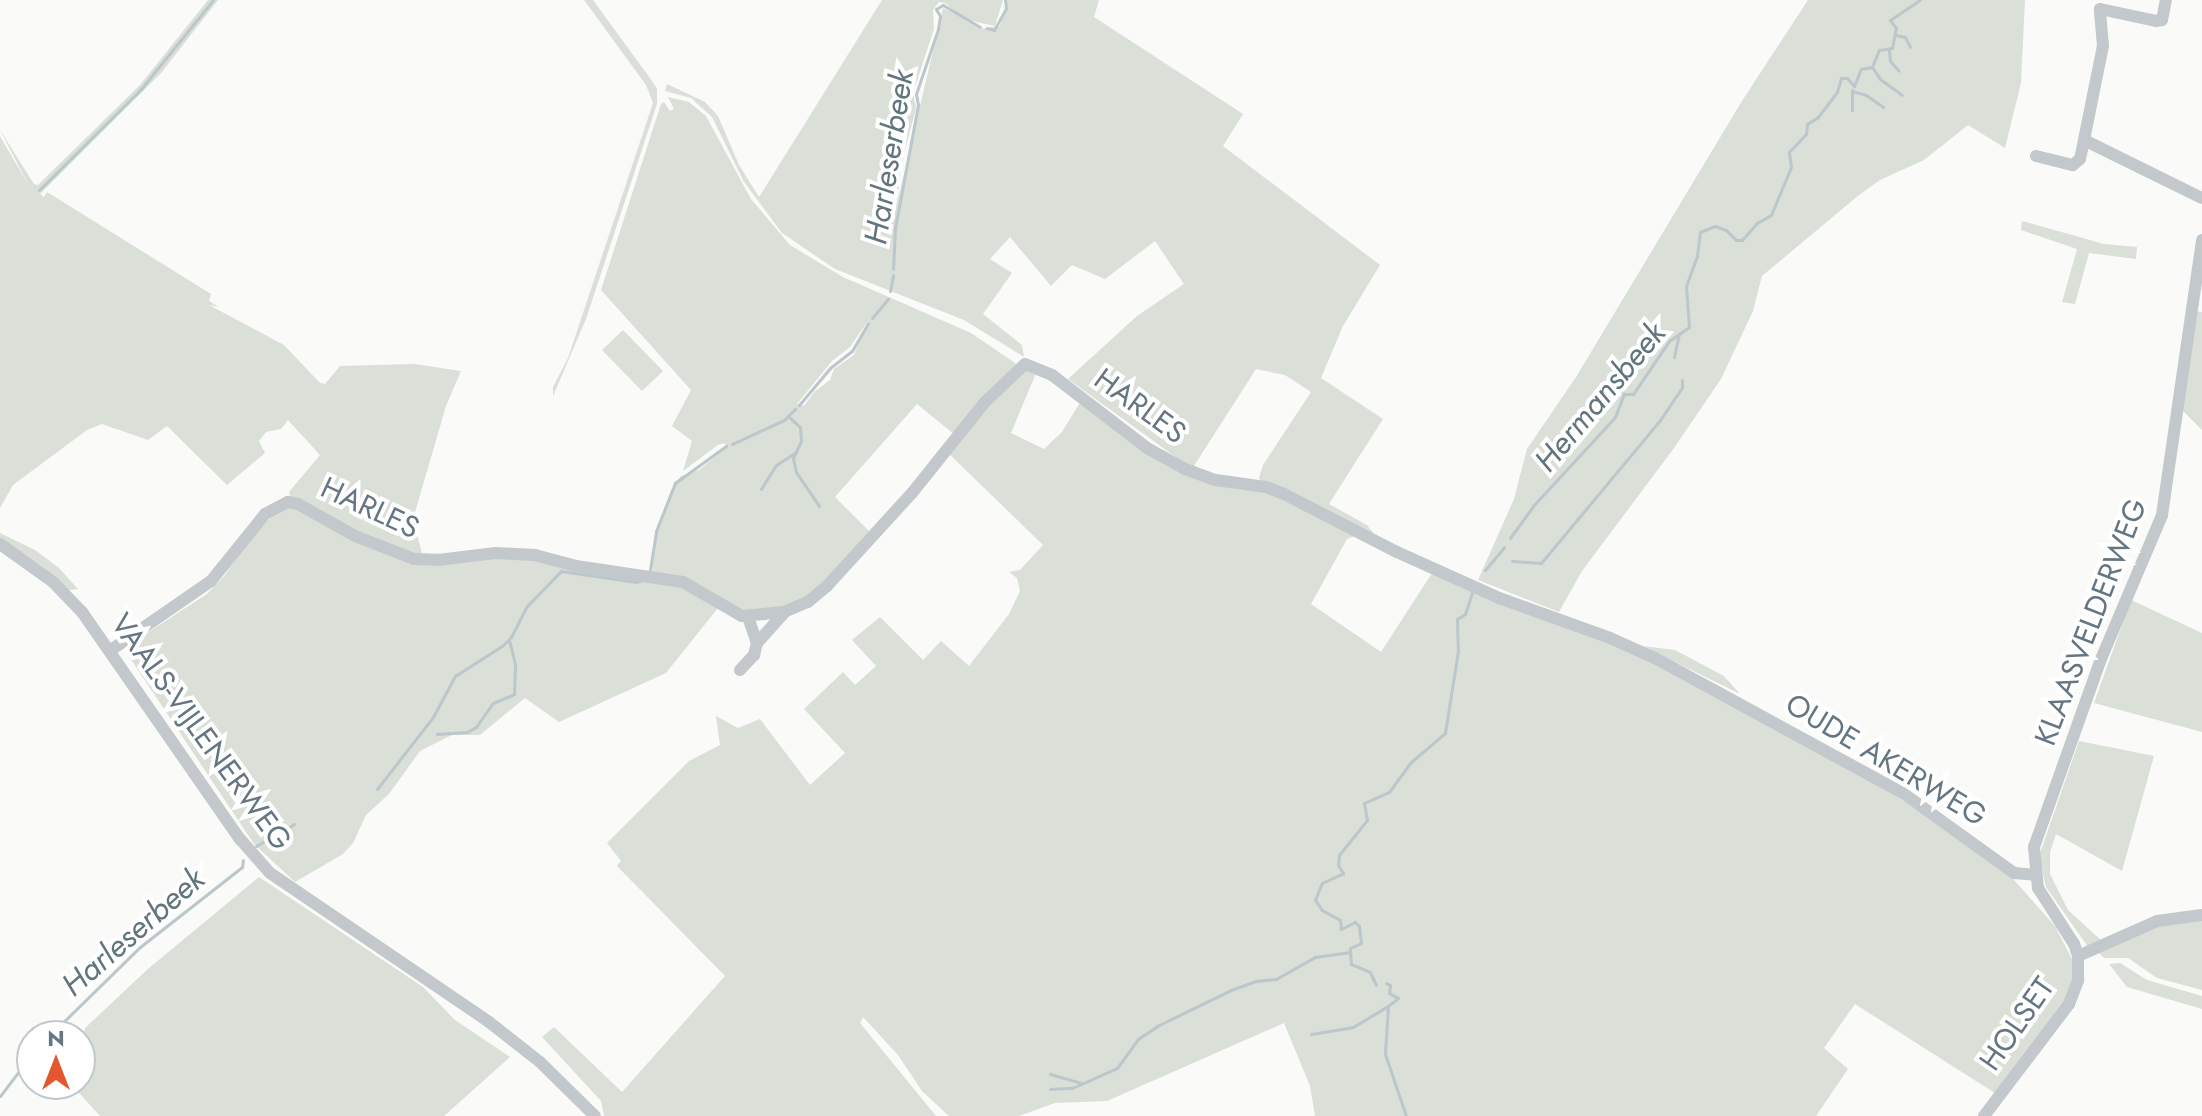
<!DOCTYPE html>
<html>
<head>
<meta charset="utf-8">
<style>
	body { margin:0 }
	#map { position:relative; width:2202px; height:1116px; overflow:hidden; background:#fafaf8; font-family:Jost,sans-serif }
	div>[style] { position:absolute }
	.green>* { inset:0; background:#dadfd7 }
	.stream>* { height:3px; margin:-1.5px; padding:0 1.5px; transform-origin:1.5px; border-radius:1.5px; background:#bbc7cb }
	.minor>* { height:12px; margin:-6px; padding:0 6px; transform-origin:6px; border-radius:6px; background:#c3c8cc }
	span { translate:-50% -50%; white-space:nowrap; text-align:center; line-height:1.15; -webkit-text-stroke:8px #fff; paint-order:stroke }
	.street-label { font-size:30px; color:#657683 }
	.water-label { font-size:32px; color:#60757c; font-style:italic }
	.north { position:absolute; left:16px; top:1020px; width:80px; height:80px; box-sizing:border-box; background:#fff; border:2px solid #c1c8cd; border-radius:50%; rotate:0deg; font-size:22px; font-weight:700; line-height:32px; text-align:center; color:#657683 }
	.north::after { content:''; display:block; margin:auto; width:28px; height:36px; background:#e4572e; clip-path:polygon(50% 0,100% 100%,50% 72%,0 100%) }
</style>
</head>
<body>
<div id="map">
	<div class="green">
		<div style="clip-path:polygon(208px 0,218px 0,162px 72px,40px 194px,44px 197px,47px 192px,211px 294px,209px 301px,219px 307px,209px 305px,284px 345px,320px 383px,325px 384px,340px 366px,414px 364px,461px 371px,446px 406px,413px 519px,423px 557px,393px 549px,291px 498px,289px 492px,320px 455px,288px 420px,281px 429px,266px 432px,259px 441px,265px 453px,227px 485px,167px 426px,148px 440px,102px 424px,87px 430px,13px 485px,0 508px,0 136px,29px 186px,0 130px,34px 184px,38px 185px,140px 85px)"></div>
		<div style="clip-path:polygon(584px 0,593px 0,652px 81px,657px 89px,657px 104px,586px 319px,553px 396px,553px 387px,568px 358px,653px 103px,646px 85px)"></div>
		<div style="clip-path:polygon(evenodd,882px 0,1003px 0,995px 26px,963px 19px,980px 29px,1000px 26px,1007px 0,1099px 0,1094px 17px,1243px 114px,1223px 146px,1380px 265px,1343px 326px,1321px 378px,1383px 419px,1329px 504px,1367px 525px,1374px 534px,1364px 533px,1347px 539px,1311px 604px,1381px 652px,1434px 570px,1474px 590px,1640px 652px,1695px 679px,1854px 769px,1983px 852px,2007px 872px,2055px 926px,2073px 961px,2078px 989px,1998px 1095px,1855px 1004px,1824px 1048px,1848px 1069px,1816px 1116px,1315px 1116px,1310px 1086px,1284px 1023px,1107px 1101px,1055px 1103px,1019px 1116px,949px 1116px,922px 1091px,898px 1055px,863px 1017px,860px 1023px,936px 1116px,604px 1116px,601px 1101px,542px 1037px,554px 1027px,622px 1092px,725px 976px,617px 866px,621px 861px,607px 843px,689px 761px,720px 745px,716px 716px,738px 728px,760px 719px,810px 785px,845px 753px,804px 709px,843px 672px,855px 685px,876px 666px,852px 640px,880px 617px,923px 660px,941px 641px,969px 666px,1009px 614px,1020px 591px,1017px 578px,1009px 572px,1020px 570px,1043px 545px,943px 448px,955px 435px,917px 404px,835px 497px,869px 531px,807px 601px,782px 610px,745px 614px,703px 587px,652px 573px,658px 526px,675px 483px,681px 476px,699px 470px,727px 447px,724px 443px,718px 445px,683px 471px,692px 441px,672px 426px,691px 390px,601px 290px,661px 104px,664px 102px,670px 111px,674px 109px,668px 97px,689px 102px,706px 116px,751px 199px,790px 245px,843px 277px,971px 333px,1018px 365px,1036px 373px,1011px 433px,1044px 449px,1062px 432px,1081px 401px,1136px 442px,1207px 481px,1241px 490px,1264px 488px,1259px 478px,1263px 465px,1311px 392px,1285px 375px,1256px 369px,1192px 469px,1068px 379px,1137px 316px,1184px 284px,1155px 241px,1105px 279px,1072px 265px,1051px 286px,1010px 237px,990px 259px,1012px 273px,983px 314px,1022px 345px,1024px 357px,964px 320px,835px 269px,782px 233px,744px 182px,712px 117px,691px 98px,665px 91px,667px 84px,705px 102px,718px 116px,739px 165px,759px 197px,882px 0,939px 2px,945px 3px,962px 17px,943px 8px,898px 200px,900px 170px,916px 108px,913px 93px,934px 29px,933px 10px,939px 2px,882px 0,868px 321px,854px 355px,834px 369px,830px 380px,814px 392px,804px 406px,797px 404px,832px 361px,850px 347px,868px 321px)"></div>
		<div style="clip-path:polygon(1808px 0,2025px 0,2021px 83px,2005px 148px,1968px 125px,1924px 160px,1880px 180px,1859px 195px,1762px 276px,1753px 311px,1721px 379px,1674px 448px,1582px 571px,1559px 612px,1478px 580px,1514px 499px,1527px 449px,1576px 377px,1742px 101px)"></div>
		<div style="clip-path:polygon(2022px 221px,2104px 244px,2137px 247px,2136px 259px,2089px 253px,2075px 304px,2062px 302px,2077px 249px,2021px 230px)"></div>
		<div style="clip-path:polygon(2195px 311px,2202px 312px,2202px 430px,2181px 409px)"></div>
		<div style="clip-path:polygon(623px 330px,663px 371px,642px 391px,602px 350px)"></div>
		<div style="clip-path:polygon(291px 507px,395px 557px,530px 559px,686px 587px,718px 608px,666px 673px,559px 722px,525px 698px,480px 735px,452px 735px,420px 751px,389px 794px,366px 815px,353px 843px,343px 854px,295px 882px,254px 844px,128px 655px,131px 647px,144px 635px,207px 594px,225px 575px,254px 533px,277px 512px)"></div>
		<div style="clip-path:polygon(0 533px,35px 550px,59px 568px,78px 589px,69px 590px,44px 568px,0 539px)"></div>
		<div style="clip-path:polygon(2131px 600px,2202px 633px,2202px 732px,2094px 703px)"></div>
		<div style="clip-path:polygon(1643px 646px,1675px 650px,1724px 676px,1740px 694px)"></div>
		<div style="clip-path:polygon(2079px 741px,2154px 756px,2122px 871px,2056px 834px,2050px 852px,2050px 874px,2068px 910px,2102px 941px,2088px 947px,2046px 887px,2039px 856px)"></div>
		<div style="clip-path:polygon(259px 877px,423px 987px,455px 1020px,510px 1057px,444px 1116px,100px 1116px,71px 1084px,80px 1084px,80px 1046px,85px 1028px,149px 968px)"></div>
		<div style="clip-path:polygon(2181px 921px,2202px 921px,2202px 990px,2157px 978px,2128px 958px,2104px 958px,2098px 952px,2150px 929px)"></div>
		<div style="clip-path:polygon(2120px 963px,2147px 980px,2202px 996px,2202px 1009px,2127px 987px,2109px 964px)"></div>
	</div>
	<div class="stream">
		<div style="left:987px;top:28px;width:7px;rotate:16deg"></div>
		<div style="left:994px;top:30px;width:25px;rotate:-61deg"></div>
		<div style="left:1006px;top:8px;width:8px;rotate:-97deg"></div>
		<div style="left:1896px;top:35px;width:9px;rotate:13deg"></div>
		<div style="left:1905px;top:37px;width:11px;rotate:63deg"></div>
		<div style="left:1889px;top:50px;width:11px;rotate:85deg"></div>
		<div style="left:1890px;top:61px;width:13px;rotate:48deg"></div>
		<div style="left:1872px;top:67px;width:14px;rotate:56deg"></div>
		<div style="left:1880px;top:79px;width:27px;rotate:36deg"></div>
		<div style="left:1852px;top:90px;width:20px;rotate:90deg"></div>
		<div style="left:1852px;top:91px;width:15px;rotate:16deg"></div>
		<div style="left:1866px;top:95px;width:21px;rotate:35deg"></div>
		<div style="left:39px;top:190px;width:144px;rotate:-44.7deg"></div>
		<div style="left:141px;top:89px;width:114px;rotate:-51deg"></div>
		<div style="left:893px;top:269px;width:41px;rotate:-87.2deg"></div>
		<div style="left:895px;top:228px;width:125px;rotate:-79.4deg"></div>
		<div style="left:918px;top:105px;width:11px;rotate:-100deg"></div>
		<div style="left:916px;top:94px;width:69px;rotate:-71.3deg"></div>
		<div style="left:938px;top:29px;width:13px;rotate:-81deg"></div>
		<div style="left:940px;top:16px;width:8px;rotate:-120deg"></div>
		<div style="left:936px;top:9px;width:8px;rotate:-30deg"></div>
		<div style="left:943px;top:5px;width:43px;rotate:30.7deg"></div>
		<div style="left:890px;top:291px;width:16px;rotate:-79deg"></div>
		<div style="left:872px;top:318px;width:25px;rotate:-50deg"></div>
		<div style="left:1674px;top:357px;width:24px;rotate:-78deg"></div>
		<div style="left:799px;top:405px;width:48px;rotate:-50deg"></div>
		<div style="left:830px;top:368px;width:28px;rotate:-38deg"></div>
		<div style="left:852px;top:351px;width:32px;rotate:-60deg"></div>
		<div style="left:788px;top:416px;width:16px;rotate:43deg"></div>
		<div style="left:800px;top:427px;width:14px;rotate:86deg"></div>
		<div style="left:801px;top:441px;width:19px;rotate:115deg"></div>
		<div style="left:793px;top:458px;width:14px;rotate:78deg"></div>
		<div style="left:796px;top:472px;width:41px;rotate:55.9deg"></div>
		<div style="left:732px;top:444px;width:57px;rotate:-24.8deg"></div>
		<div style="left:784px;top:420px;width:16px;rotate:-45deg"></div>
		<div style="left:761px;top:489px;width:28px;rotate:-58deg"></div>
		<div style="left:776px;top:465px;width:24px;rotate:-33deg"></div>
		<div style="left:1510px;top:538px;width:39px;rotate:-54deg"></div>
		<div style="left:1533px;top:506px;width:121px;rotate:-47.3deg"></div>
		<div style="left:1615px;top:417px;width:25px;rotate:-69deg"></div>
		<div style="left:1624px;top:394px;width:9px"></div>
		<div style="left:1633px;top:394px;width:64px;rotate:-55.8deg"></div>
		<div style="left:1669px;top:341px;width:24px;rotate:-35deg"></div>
		<div style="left:1689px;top:327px;width:41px;rotate:-94.2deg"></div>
		<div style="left:1686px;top:286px;width:32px;rotate:-70deg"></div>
		<div style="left:1697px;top:256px;width:24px;rotate:-83deg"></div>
		<div style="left:1700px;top:232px;width:16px;rotate:-22deg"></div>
		<div style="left:1715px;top:226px;width:12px;rotate:20deg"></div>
		<div style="left:1726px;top:230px;width:14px;rotate:45deg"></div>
		<div style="left:1736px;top:240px;width:6px"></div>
		<div style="left:1742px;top:240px;width:23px;rotate:-49deg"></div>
		<div style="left:1757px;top:223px;width:16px;rotate:-30deg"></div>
		<div style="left:1771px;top:215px;width:52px;rotate:-67.4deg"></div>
		<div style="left:1791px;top:167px;width:15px;rotate:-98deg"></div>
		<div style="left:1789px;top:152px;width:25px;rotate:-47deg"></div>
		<div style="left:1806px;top:134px;width:10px;rotate:-84deg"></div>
		<div style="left:1807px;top:124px;width:13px;rotate:-32deg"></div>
		<div style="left:1818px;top:117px;width:31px;rotate:-53deg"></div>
		<div style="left:1837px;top:92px;width:15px;rotate:-74deg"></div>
		<div style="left:1841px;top:78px;width:6px"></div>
		<div style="left:1847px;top:78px;width:11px;rotate:49deg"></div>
		<div style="left:1854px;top:86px;width:18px;rotate:-68deg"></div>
		<div style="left:1861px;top:69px;width:11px;rotate:-10deg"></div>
		<div style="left:1872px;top:67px;width:18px;rotate:-68deg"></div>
		<div style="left:1879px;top:50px;width:13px;rotate:-9deg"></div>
		<div style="left:1892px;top:48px;width:20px;rotate:-79deg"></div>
		<div style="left:1896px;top:28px;width:10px;rotate:-127deg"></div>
		<div style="left:1890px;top:20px;width:36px;rotate:-34deg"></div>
		<div style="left:1512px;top:561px;width:29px;rotate:4deg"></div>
		<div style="left:1541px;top:563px;width:186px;rotate:-50.2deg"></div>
		<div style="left:1660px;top:420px;width:40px;rotate:-56deg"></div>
		<div style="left:1682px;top:387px;width:7px;rotate:-90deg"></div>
		<div style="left:650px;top:570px;width:39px;rotate:-81deg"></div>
		<div style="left:656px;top:531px;width:52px;rotate:-68.4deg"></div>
		<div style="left:675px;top:483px;width:63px;rotate:-36deg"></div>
		<div style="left:1485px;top:570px;width:30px;rotate:-50deg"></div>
		<div style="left:437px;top:734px;width:30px;rotate:-4deg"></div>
		<div style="left:467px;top:732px;width:10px;rotate:-29deg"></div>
		<div style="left:476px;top:727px;width:29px;rotate:-55deg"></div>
		<div style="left:493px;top:703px;width:23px;rotate:-23deg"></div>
		<div style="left:514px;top:694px;width:30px;rotate:-88deg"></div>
		<div style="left:515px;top:664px;width:25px;rotate:-104deg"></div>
		<div style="left:377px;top:789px;width:91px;rotate:-52.1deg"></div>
		<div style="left:433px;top:717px;width:47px;rotate:-61.8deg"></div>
		<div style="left:455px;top:676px;width:56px;rotate:-32.6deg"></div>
		<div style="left:502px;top:646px;width:13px;rotate:-45deg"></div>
		<div style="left:511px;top:637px;width:35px;rotate:-63deg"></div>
		<div style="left:527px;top:606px;width:49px;rotate:-45.8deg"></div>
		<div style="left:561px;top:571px;width:76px;rotate:8.3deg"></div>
		<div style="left:636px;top:582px;width:7px;rotate:-16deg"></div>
		<div style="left:256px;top:846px;width:44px;rotate:-30.1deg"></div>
		<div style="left:1386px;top:983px;width:4px;rotate:27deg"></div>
		<div style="left:1390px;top:985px;width:8px;rotate:97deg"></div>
		<div style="left:1389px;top:993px;width:10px;rotate:29deg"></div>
		<div style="left:1398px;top:998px;width:13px;rotate:141deg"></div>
		<div style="left:1388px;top:1006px;width:48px;rotate:93.6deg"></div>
		<div style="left:1385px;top:1054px;width:65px;rotate:71.3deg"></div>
		<div style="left:1376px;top:985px;width:14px;rotate:-115deg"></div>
		<div style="left:1370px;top:972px;width:21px;rotate:-157deg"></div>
		<div style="left:1351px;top:964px;width:16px;rotate:-94deg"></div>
		<div style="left:1350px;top:948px;width:12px;rotate:-24deg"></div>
		<div style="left:1361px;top:943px;width:17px;rotate:-97deg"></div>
		<div style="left:1359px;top:926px;width:6px;rotate:-135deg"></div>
		<div style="left:1355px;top:922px;width:16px;rotate:153deg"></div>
		<div style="left:1341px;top:929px;width:9px;rotate:-96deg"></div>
		<div style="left:1340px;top:920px;width:21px;rotate:-151deg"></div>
		<div style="left:1322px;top:910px;width:12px;rotate:-125deg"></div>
		<div style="left:1315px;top:900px;width:18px;rotate:-68deg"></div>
		<div style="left:1322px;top:883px;width:23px;rotate:-25deg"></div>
		<div style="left:1343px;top:873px;width:9px;rotate:-122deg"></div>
		<div style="left:1338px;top:865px;width:10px;rotate:-84deg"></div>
		<div style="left:1339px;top:855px;width:45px;rotate:-51.3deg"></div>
		<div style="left:1367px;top:820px;width:17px;rotate:-100deg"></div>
		<div style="left:1364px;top:803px;width:27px;rotate:-24deg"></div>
		<div style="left:1389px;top:792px;width:37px;rotate:-54deg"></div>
		<div style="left:1411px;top:762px;width:45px;rotate:-40.5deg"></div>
		<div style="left:1445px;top:733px;width:83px;rotate:-81deg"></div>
		<div style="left:1458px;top:651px;width:32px;rotate:-92deg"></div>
		<div style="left:1457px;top:619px;width:9px;rotate:-32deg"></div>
		<div style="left:1465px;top:614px;width:23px;rotate:-72deg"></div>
		<div style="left:1311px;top:1034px;width:43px;rotate:-9.5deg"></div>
		<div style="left:1353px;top:1027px;width:41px;rotate:-31deg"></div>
		<div style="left:49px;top:1036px;width:127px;rotate:-44.4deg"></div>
		<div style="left:140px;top:947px;width:130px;rotate:-38.1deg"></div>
		<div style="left:242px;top:867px;width:7px;rotate:-82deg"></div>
		<div style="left:1050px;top:1074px;width:32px;rotate:16deg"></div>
		<div style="left:1050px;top:1089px;width:22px;rotate:-3deg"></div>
		<div style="left:1072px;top:1088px;width:49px;rotate:-24deg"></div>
		<div style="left:1117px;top:1068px;width:36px;rotate:-54deg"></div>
		<div style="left:1138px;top:1039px;width:23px;rotate:-34deg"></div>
		<div style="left:1157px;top:1026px;width:82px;rotate:-25.9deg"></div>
		<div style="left:1231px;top:990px;width:27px;rotate:-20deg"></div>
		<div style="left:1256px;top:981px;width:20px;rotate:-6deg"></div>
		<div style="left:1276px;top:979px;width:45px;rotate:-29.4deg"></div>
		<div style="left:1315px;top:957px;width:34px;rotate:-8deg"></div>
		<div style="left:0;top:1096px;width:53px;rotate:-52.7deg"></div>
	</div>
	<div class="minor">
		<div style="left:2084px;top:140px;width:96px;rotate:-78.6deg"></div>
		<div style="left:2103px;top:46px;width:37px;rotate:-95deg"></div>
		<div style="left:2100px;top:9px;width:57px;rotate:12.1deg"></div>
		<div style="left:2156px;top:21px;width:6px;rotate:-9deg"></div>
		<div style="left:2162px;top:20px;width:20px;rotate:-79deg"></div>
		<div style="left:2036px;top:156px;width:38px;rotate:14deg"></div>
		<div style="left:2073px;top:165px;width:9px;rotate:-41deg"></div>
		<div style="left:2080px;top:159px;width:19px;rotate:-78deg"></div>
		<div style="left:2084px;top:140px;width:131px;rotate:26.2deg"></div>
		<div style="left:0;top:544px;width:65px;rotate:35.6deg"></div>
		<div style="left:53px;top:582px;width:42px;rotate:46deg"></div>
		<div style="left:82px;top:612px;width:277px;rotate:55.2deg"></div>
		<div style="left:240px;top:839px;width:45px;rotate:48.6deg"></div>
		<div style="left:270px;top:873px;width:265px;rotate:34.2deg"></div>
		<div style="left:489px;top:1022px;width:65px;rotate:38.1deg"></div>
		<div style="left:540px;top:1062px;width:77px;rotate:44.5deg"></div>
		<div style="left:757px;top:643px;width:40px;rotate:-48deg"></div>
		<div style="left:111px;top:650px;width:121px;rotate:-34.6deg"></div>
		<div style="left:211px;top:581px;width:86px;rotate:-51.1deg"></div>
		<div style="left:265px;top:514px;width:26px;rotate:-28deg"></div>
		<div style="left:288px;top:502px;width:10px;rotate:11deg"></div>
		<div style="left:298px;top:504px;width:65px;rotate:29.3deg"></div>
		<div style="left:355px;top:536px;width:63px;rotate:21.3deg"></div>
		<div style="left:414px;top:559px;width:24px;rotate:2deg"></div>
		<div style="left:438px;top:560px;width:58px;rotate:-6.9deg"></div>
		<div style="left:496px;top:553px;width:39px;rotate:3deg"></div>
		<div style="left:535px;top:555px;width:42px;rotate:15deg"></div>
		<div style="left:576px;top:566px;width:108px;rotate:8.5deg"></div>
		<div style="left:683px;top:582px;width:68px;rotate:30deg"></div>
		<div style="left:742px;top:616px;width:42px;rotate:-5.4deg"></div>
		<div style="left:784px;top:612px;width:26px;rotate:-23deg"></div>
		<div style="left:808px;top:602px;width:25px;rotate:-40deg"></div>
		<div style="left:827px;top:586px;width:126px;rotate:-47.6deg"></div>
		<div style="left:912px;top:493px;width:117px;rotate:-51.3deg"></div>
		<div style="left:985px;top:402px;width:55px;rotate:-43.5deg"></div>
		<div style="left:1025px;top:364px;width:29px;rotate:22deg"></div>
		<div style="left:1052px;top:375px;width:120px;rotate:37.5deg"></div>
		<div style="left:1147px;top:448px;width:43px;rotate:28.9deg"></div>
		<div style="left:1185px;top:469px;width:33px;rotate:20deg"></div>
		<div style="left:1216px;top:480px;width:50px;rotate:8deg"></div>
		<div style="left:1266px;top:487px;width:19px;rotate:21deg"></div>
		<div style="left:1284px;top:494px;width:127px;rotate:27.2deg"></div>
		<div style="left:1397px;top:552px;width:112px;rotate:24.3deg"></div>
		<div style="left:1499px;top:598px;width:118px;rotate:19.8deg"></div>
		<div style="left:1610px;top:638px;width:49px;rotate:24deg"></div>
		<div style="left:1655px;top:658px;width:282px;rotate:28.6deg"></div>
		<div style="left:1903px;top:793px;width:137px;rotate:35.8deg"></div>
		<div style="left:2014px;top:873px;width:21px;rotate:5deg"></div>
		<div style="left:740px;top:670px;width:21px;rotate:-47deg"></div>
		<div style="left:754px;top:655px;width:12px;rotate:-76deg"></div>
		<div style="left:757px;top:643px;width:28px;rotate:-109deg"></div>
		<div style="left:2078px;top:956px;width:86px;rotate:-23.9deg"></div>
		<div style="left:2157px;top:921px;width:45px;rotate:-7.6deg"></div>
		<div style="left:1984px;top:1116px;width:141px;rotate:-52.8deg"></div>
		<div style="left:2069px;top:1004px;width:26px;rotate:-69deg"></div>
		<div style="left:2078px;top:980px;width:24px;rotate:-90deg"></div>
		<div style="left:2078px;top:956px;width:13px;rotate:-108deg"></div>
		<div style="left:2074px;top:944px;width:67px;rotate:-122.7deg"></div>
		<div style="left:2038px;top:888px;width:41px;rotate:-95.6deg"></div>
		<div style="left:2034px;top:847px;width:200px;rotate:-70.4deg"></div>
		<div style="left:2101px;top:659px;width:156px;rotate:-67deg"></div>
		<div style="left:2162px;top:515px;width:278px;rotate:-81.7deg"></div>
	</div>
	<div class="street-label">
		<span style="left:1140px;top:406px;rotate:36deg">HARLES</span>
		<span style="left:370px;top:508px;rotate:25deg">HARLES</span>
		<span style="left:2091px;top:622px;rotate:-69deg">KLAASVELDERWEG</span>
		<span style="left:201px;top:732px;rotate:54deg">VAALS-VIJLENERWEG</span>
		<span style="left:1886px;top:760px;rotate:31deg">OUDE AKERWEG</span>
		<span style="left:2017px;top:1024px;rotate:-55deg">HOLSET</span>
	</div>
	<div class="water-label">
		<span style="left:889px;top:157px;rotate:-81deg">Harleserbeek</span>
		<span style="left:1600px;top:397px;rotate:-50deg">Hermansbeek</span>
		<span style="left:133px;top:932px;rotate:-41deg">Harleserbeek</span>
	</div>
	<div class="north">N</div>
</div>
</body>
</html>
